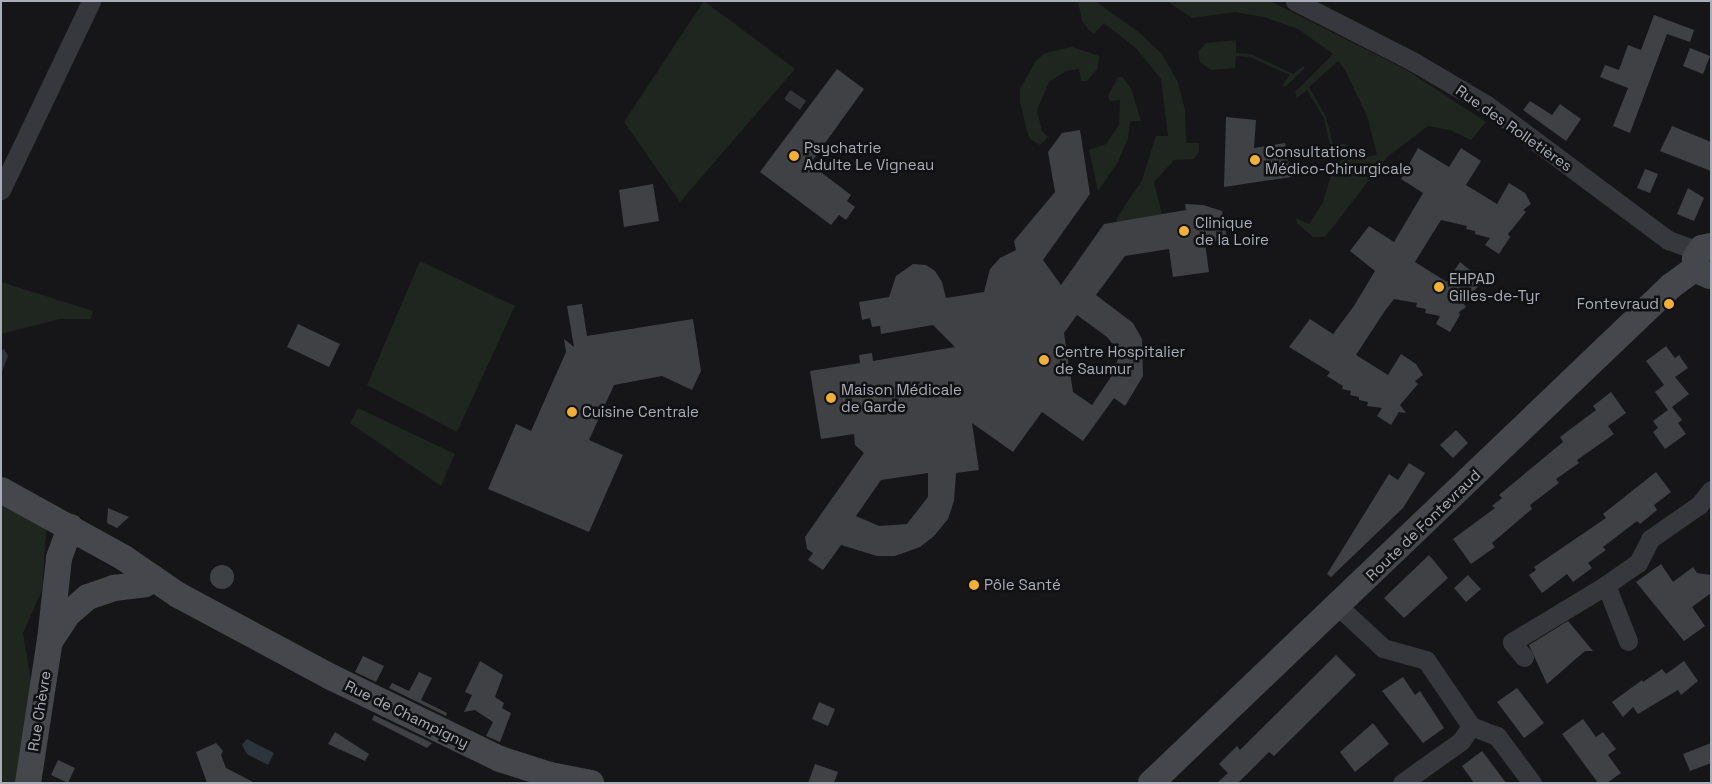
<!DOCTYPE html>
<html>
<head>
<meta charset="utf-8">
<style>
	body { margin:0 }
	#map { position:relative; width:1712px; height:784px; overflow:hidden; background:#161618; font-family:"Space Grotesk",sans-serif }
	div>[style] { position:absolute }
	.green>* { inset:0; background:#1e261f }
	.water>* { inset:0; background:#2c353c }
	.building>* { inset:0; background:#404145 }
	.round { border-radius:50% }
	.street-tunnel>* { height:19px; margin-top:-9.5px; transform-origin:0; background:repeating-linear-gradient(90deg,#333438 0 19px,transparent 0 28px) }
	.street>* { height:19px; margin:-9.5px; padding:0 9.5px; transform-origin:9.5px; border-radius:9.5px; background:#37383d }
	.secondary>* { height:26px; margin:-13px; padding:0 13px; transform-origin:13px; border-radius:13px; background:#45474d }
	.dots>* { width:14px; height:14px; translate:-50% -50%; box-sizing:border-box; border:2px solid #111113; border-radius:50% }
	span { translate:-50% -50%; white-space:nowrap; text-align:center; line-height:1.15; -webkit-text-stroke:5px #111113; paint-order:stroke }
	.street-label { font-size:15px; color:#a8adb8 }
	.poi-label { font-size:15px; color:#a8adb8 }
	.left { translate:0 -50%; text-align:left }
	.right { translate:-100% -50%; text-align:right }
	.frame { position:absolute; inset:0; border:2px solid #a8adb8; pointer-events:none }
</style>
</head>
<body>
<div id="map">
	<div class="green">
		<div style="clip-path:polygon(704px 1px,795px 69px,680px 202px,624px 122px)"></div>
		<div style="clip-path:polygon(1078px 1px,1095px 1px,1141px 34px,1162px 54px,1178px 82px,1185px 110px,1186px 143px,1199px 143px,1199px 151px,1194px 159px,1174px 160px,1154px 182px,1162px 215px,1117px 222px,1117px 218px,1142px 180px,1156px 136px,1168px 136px,1161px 79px,1136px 48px,1104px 23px,1094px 34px,1089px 30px,1082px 21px)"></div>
		<div style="clip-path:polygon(1167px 1px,1270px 1px,1405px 69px,1486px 122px,1471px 140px,1450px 130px,1428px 126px,1387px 157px,1325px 237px,1313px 237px,1297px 223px,1296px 218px,1309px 224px,1323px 202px,1335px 161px,1377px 155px,1367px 116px,1345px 70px,1338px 61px,1309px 87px,1326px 117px,1333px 144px,1346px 144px,1347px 147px,1318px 149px,1330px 145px,1324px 118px,1307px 90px,1297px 98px,1295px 92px,1333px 54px,1298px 29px,1264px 17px,1235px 12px,1192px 18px)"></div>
		<div style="clip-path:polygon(1236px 40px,1236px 53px,1251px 54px,1293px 74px,1303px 66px,1305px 68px,1285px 87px,1282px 85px,1290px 75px,1250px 57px,1236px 56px,1235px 68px,1211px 70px,1200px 62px,1198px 52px,1206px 43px)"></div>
		<div style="clip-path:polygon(1072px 47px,1099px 56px,1098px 68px,1087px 81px,1081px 81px,1079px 69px,1066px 71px,1049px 82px,1037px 110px,1042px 131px,1048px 137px,1040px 145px,1030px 139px,1027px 131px,1020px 102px,1020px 89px,1035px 62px,1045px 53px)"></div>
		<div style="clip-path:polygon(1118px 77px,1122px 77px,1131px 88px,1141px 121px,1130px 121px,1128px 138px,1118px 162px,1098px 191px,1089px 150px,1106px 144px,1119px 125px,1120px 100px,1110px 101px,1108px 96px)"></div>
		<div style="clip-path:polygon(420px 261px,515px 306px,457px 432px,367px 385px)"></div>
		<div style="clip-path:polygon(1px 282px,93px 311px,91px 319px,60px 319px,1px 334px)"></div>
		<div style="clip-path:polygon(358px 408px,455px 454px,441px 486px,350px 423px)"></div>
		<div style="clip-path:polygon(1px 497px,47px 521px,42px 590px,23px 633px,44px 757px,41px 783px,1px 783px)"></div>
	</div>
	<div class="water">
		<div style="clip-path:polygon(4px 349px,8px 356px,1px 374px,1px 350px)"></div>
		<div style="clip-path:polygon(247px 739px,274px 753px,268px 765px,247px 754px,242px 745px)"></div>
	</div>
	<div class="building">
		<div style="clip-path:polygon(1654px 15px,1694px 30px,1690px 42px,1667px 34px,1630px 133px,1613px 126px,1628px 88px,1600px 77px,1605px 65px,1619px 70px,1628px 45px,1641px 50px)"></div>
		<div style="clip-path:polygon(1690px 48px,1710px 56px,1703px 74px,1683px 66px)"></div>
		<div style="clip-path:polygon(837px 69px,864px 89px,810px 164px,851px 195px,847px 201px,855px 207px,846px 220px,839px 215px,831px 225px,760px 172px)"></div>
		<div style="clip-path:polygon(1530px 101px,1552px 115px,1560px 104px,1581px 119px,1566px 141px,1523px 110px)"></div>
		<div style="clip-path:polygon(1226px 117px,1256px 120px,1254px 148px,1285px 143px,1291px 177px,1224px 187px)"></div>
		<div style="clip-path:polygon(1672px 126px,1711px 142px,1711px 171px,1660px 151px)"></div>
		<div style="clip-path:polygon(evenodd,1080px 130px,1090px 194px,1043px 260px,1061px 285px,1104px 224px,1186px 210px,1185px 204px,1203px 205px,1222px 211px,1227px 240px,1205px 243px,1209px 272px,1173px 277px,1169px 249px,1125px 256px,1096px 295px,1133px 323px,1142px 339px,1143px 376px,1125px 406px,1114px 398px,1083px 441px,1042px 412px,1013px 452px,972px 423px,979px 470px,956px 473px,954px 501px,948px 519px,934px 536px,920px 547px,895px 556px,877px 556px,841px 545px,823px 570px,808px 560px,813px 553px,807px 549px,805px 537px,864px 453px,855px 445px,854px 434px,821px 439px,810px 371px,860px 363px,859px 355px,872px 353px,873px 361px,955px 347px,933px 325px,881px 334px,880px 326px,872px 327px,870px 318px,862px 320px,859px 302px,889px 297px,896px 276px,913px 264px,926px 265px,935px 271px,942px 282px,946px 298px,984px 292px,990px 269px,1000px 258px,1016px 250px,1014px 241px,1055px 192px,1048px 152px,1062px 133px,1080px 130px,1077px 315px,1107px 337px,1116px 348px,1118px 357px,1115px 371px,1092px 405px,1073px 392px,1064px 333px,1077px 315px,1080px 130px,928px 473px,928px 497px,907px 524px,879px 526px,856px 516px,881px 480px,928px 473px)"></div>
		<div style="clip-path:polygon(1418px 148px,1449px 167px,1461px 148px,1481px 161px,1466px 185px,1497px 204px,1509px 183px,1525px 193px,1531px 204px,1523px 210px,1526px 212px,1508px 234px,1510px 237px,1499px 254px,1485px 245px,1490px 238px,1475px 234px,1475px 231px,1466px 229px,1467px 226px,1441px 220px,1431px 236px,1415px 262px,1447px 282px,1460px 262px,1483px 281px,1469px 296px,1471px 299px,1464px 304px,1466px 307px,1459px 312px,1460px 315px,1450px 332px,1436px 324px,1440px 316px,1425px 313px,1426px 309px,1416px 307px,1417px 303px,1394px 299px,1384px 312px,1356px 355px,1388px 375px,1401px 354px,1416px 364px,1423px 375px,1415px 381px,1418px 384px,1400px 405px,1406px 413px,1399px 412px,1391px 425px,1377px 416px,1382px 408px,1367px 406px,1368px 402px,1359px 400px,1359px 397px,1350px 395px,1351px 391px,1342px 389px,1343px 386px,1327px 376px,1330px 372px,1289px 347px,1310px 319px,1333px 334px,1354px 306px,1375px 271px,1350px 251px,1369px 226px,1394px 242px,1423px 193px,1401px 179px)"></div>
		<div style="clip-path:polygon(1645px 169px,1658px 174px,1650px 193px,1637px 188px)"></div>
		<div style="clip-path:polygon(653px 184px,659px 221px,624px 227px,619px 190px)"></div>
		<div style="clip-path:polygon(1688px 188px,1704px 198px,1694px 221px,1677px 214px)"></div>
		<div style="clip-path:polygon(582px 304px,587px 336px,693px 319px,701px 371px,692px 390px,662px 376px,614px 385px,589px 440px,623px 455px,589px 532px,488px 489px,516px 424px,531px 431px,566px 352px,564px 339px,574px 347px,567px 306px)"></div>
		<div style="clip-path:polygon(298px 324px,340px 344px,329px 367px,287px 347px)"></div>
		<div style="clip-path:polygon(1666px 346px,1675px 358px,1679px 355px,1688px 368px,1675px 377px,1689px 394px,1672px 407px,1682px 420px,1678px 423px,1686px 434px,1665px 449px,1653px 432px,1658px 428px,1653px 421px,1668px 410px,1655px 392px,1664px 385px,1646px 361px)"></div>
		<div style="clip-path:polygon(1611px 392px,1626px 413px,1608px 426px,1614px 434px,1577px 460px,1579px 463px,1556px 479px,1559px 483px,1530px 505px,1532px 509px,1492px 543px,1495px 547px,1471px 564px,1453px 539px,1495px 508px,1492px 506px,1502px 498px,1499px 495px,1563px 442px,1560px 437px,1596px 410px,1593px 406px)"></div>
		<div style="clip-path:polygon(1456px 430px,1468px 443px,1453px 458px,1440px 445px)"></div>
		<div style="clip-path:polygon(1409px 463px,1425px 473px,1403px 508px,1331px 577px,1327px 574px,1389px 474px,1398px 480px)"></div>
		<div style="clip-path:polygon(1656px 472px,1671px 492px,1654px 505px,1657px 510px,1640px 524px,1637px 521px,1603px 547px,1606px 550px,1588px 563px,1592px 568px,1573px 582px,1567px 574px,1542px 593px,1529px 575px,1536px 570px,1534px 567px,1606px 518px,1603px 514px)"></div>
		<div style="clip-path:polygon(108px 508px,129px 517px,117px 528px,107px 523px)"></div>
		<div style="clip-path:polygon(1429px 555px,1448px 578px,1404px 618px,1384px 598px)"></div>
		<div style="clip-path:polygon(1661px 564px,1673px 582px,1693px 567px,1697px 573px,1711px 575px,1711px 593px,1692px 607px,1705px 626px,1684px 641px,1636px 582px)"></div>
		<div class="round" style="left:210px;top:565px;width:24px;height:24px"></div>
		<div style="clip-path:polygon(1468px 575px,1481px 589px,1466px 602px,1454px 588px)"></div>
		<div style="clip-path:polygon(1568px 621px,1593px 651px,1585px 651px,1547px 684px,1529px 645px)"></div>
		<div style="clip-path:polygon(1336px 655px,1356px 675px,1274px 756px,1269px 752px,1238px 783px,1217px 783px,1228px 773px,1219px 764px,1237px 746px,1240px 750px)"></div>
		<div style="clip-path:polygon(363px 656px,384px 666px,376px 682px,355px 672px)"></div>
		<div style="clip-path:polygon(480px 661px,503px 675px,495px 697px,504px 703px,502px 708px,511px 713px,500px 742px,486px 736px,493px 722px,475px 710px,464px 712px,472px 695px,465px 692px)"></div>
		<div style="clip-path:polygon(1684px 661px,1698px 681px,1681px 695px,1678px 690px,1638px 714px,1633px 707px,1623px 717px,1612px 702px,1642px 680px,1643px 682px,1662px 669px,1666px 674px)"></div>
		<div style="clip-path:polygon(419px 672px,432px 678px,421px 700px,447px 713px,446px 716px,389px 688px,392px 683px,409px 691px)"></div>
		<div style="clip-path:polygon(1403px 677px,1415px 695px,1420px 691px,1444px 728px,1423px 743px,1382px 691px)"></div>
		<div style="clip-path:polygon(1517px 688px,1544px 723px,1524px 738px,1497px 702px)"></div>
		<div style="clip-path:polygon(819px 702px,835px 709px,828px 726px,812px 719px)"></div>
		<div style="clip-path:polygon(374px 715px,432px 743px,427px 748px,372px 720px)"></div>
		<div style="clip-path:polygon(1583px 719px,1596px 737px,1603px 732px,1616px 749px,1608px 755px,1621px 773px,1607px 783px,1598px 783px,1562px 734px)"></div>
		<div style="clip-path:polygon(1373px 723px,1389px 744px,1355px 772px,1340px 752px)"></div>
		<div style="clip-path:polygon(335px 732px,369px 754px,365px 761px,328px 744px)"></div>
		<div style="clip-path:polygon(216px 743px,223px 751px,221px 755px,226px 768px,255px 783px,207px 783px,196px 752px)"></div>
		<div style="clip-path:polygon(1711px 743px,1711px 763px,1690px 771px,1683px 754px)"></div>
		<div style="clip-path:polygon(1482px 751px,1495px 768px,1506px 783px,1474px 783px,1462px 766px)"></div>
		<div style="clip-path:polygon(58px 760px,75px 768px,68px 783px,51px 775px)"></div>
		<div style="clip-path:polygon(815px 764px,838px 772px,834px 783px,808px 783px)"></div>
	</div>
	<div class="street-tunnel">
		<div style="left:792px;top:104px;width:11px;rotate:-56deg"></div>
	</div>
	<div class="street">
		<div style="left:1295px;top:1px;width:134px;rotate:27.1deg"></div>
		<div style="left:1414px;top:62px;width:85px;rotate:30.5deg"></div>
		<div style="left:1487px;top:105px;width:226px;rotate:36.7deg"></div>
		<div style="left:1668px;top:240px;width:32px;rotate:20deg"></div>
		<div style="left:1px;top:190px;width:209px;rotate:-64.5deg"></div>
		<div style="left:1338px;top:606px;width:62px;rotate:43deg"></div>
		<div style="left:1383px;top:648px;width:45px;rotate:15.6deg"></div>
		<div style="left:1426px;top:660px;width:80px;rotate:55.7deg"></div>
		<div style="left:1471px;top:726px;width:28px;rotate:21deg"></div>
		<div style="left:1497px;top:736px;width:59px;rotate:53.3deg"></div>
		<div style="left:1628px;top:641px;width:60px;rotate:-111.4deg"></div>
		<div style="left:1606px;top:585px;width:39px;rotate:-35deg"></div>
		<div style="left:1638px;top:563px;width:27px;rotate:-63deg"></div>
		<div style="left:1650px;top:539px;width:60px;rotate:-34.8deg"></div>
		<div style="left:1699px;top:505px;width:19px;rotate:-51deg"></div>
		<div style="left:1524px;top:657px;width:19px;rotate:-129deg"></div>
		<div style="left:1512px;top:642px;width:110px;rotate:-31.2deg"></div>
		<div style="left:1402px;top:783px;width:72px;rotate:-35.4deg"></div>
		<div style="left:1461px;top:741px;width:18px;rotate:-56deg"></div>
	</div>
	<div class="secondary">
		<div style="left:1710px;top:276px;width:12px;rotate:-156deg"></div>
		<div style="left:1699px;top:271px;width:13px;rotate:-108deg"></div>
		<div style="left:1695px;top:259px;width:13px;rotate:-58deg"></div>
		<div style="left:1702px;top:248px;width:9px;rotate:-13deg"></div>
		<div style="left:1px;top:490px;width:141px;rotate:28.9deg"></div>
		<div style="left:124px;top:558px;width:65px;rotate:34.4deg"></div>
		<div style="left:178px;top:595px;width:174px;rotate:28.2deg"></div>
		<div style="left:331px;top:677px;width:188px;rotate:25.9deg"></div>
		<div style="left:500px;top:759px;width:52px;rotate:17.7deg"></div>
		<div style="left:550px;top:775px;width:42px;rotate:11deg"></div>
		<div style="left:51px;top:640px;width:30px;rotate:-57deg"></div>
		<div style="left:67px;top:615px;width:28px;rotate:-41deg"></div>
		<div style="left:88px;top:597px;width:28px;rotate:-19deg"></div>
		<div style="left:114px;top:588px;width:31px;rotate:-7deg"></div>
		<div style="left:145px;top:584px;width:10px;rotate:-37deg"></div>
		<div style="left:28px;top:783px;width:145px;rotate:-81.3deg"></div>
		<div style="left:50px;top:640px;width:82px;rotate:-83.7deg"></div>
		<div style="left:59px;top:558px;width:33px;rotate:-70deg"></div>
		<div style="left:1151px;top:783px;width:719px;rotate:-43.7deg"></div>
		<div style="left:1671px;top:286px;width:31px;rotate:-36deg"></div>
	</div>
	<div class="dots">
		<div style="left:794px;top:156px;background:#f2b134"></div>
		<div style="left:1255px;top:160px;background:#f2b134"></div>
		<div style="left:1184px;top:231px;background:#f2b134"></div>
		<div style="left:1439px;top:287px;background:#f2b134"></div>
		<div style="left:1669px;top:304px;background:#f2b134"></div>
		<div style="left:1044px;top:360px;background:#f2b134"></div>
		<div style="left:831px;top:398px;background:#f2b134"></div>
		<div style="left:572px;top:412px;background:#f2b134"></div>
		<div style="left:974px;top:585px;background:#f2b134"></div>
	</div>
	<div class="street-label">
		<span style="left:1514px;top:128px;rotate:35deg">Rue des Rolletières</span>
		<span style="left:1423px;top:525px;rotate:-44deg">Route de Fontevraud</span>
		<span style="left:39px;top:711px;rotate:-81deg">Rue Chèvre</span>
		<span style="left:407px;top:714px;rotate:26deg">Rue de Champigny</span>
	</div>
	<div class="poi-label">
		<span class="left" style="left:804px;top:156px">Psychatrie<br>Adulte Le Vigneau</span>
		<span class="left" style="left:1265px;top:160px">Consultations<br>Médico-Chirurgicale</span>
		<span class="left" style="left:1195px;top:231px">Clinique<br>de la Loire</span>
		<span class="left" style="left:1449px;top:287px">EHPAD<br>Gilles-de-Tyr</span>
		<span class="right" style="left:1659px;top:304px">Fontevraud</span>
		<span class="left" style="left:1055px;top:360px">Centre Hospitalier<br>de Saumur</span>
		<span class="left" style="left:841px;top:398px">Maison Médicale<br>de Garde</span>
		<span class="left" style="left:582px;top:412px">Cuisine Centrale</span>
		<span class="left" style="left:984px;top:585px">Pôle Santé</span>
	</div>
	<div class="frame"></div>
</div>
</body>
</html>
